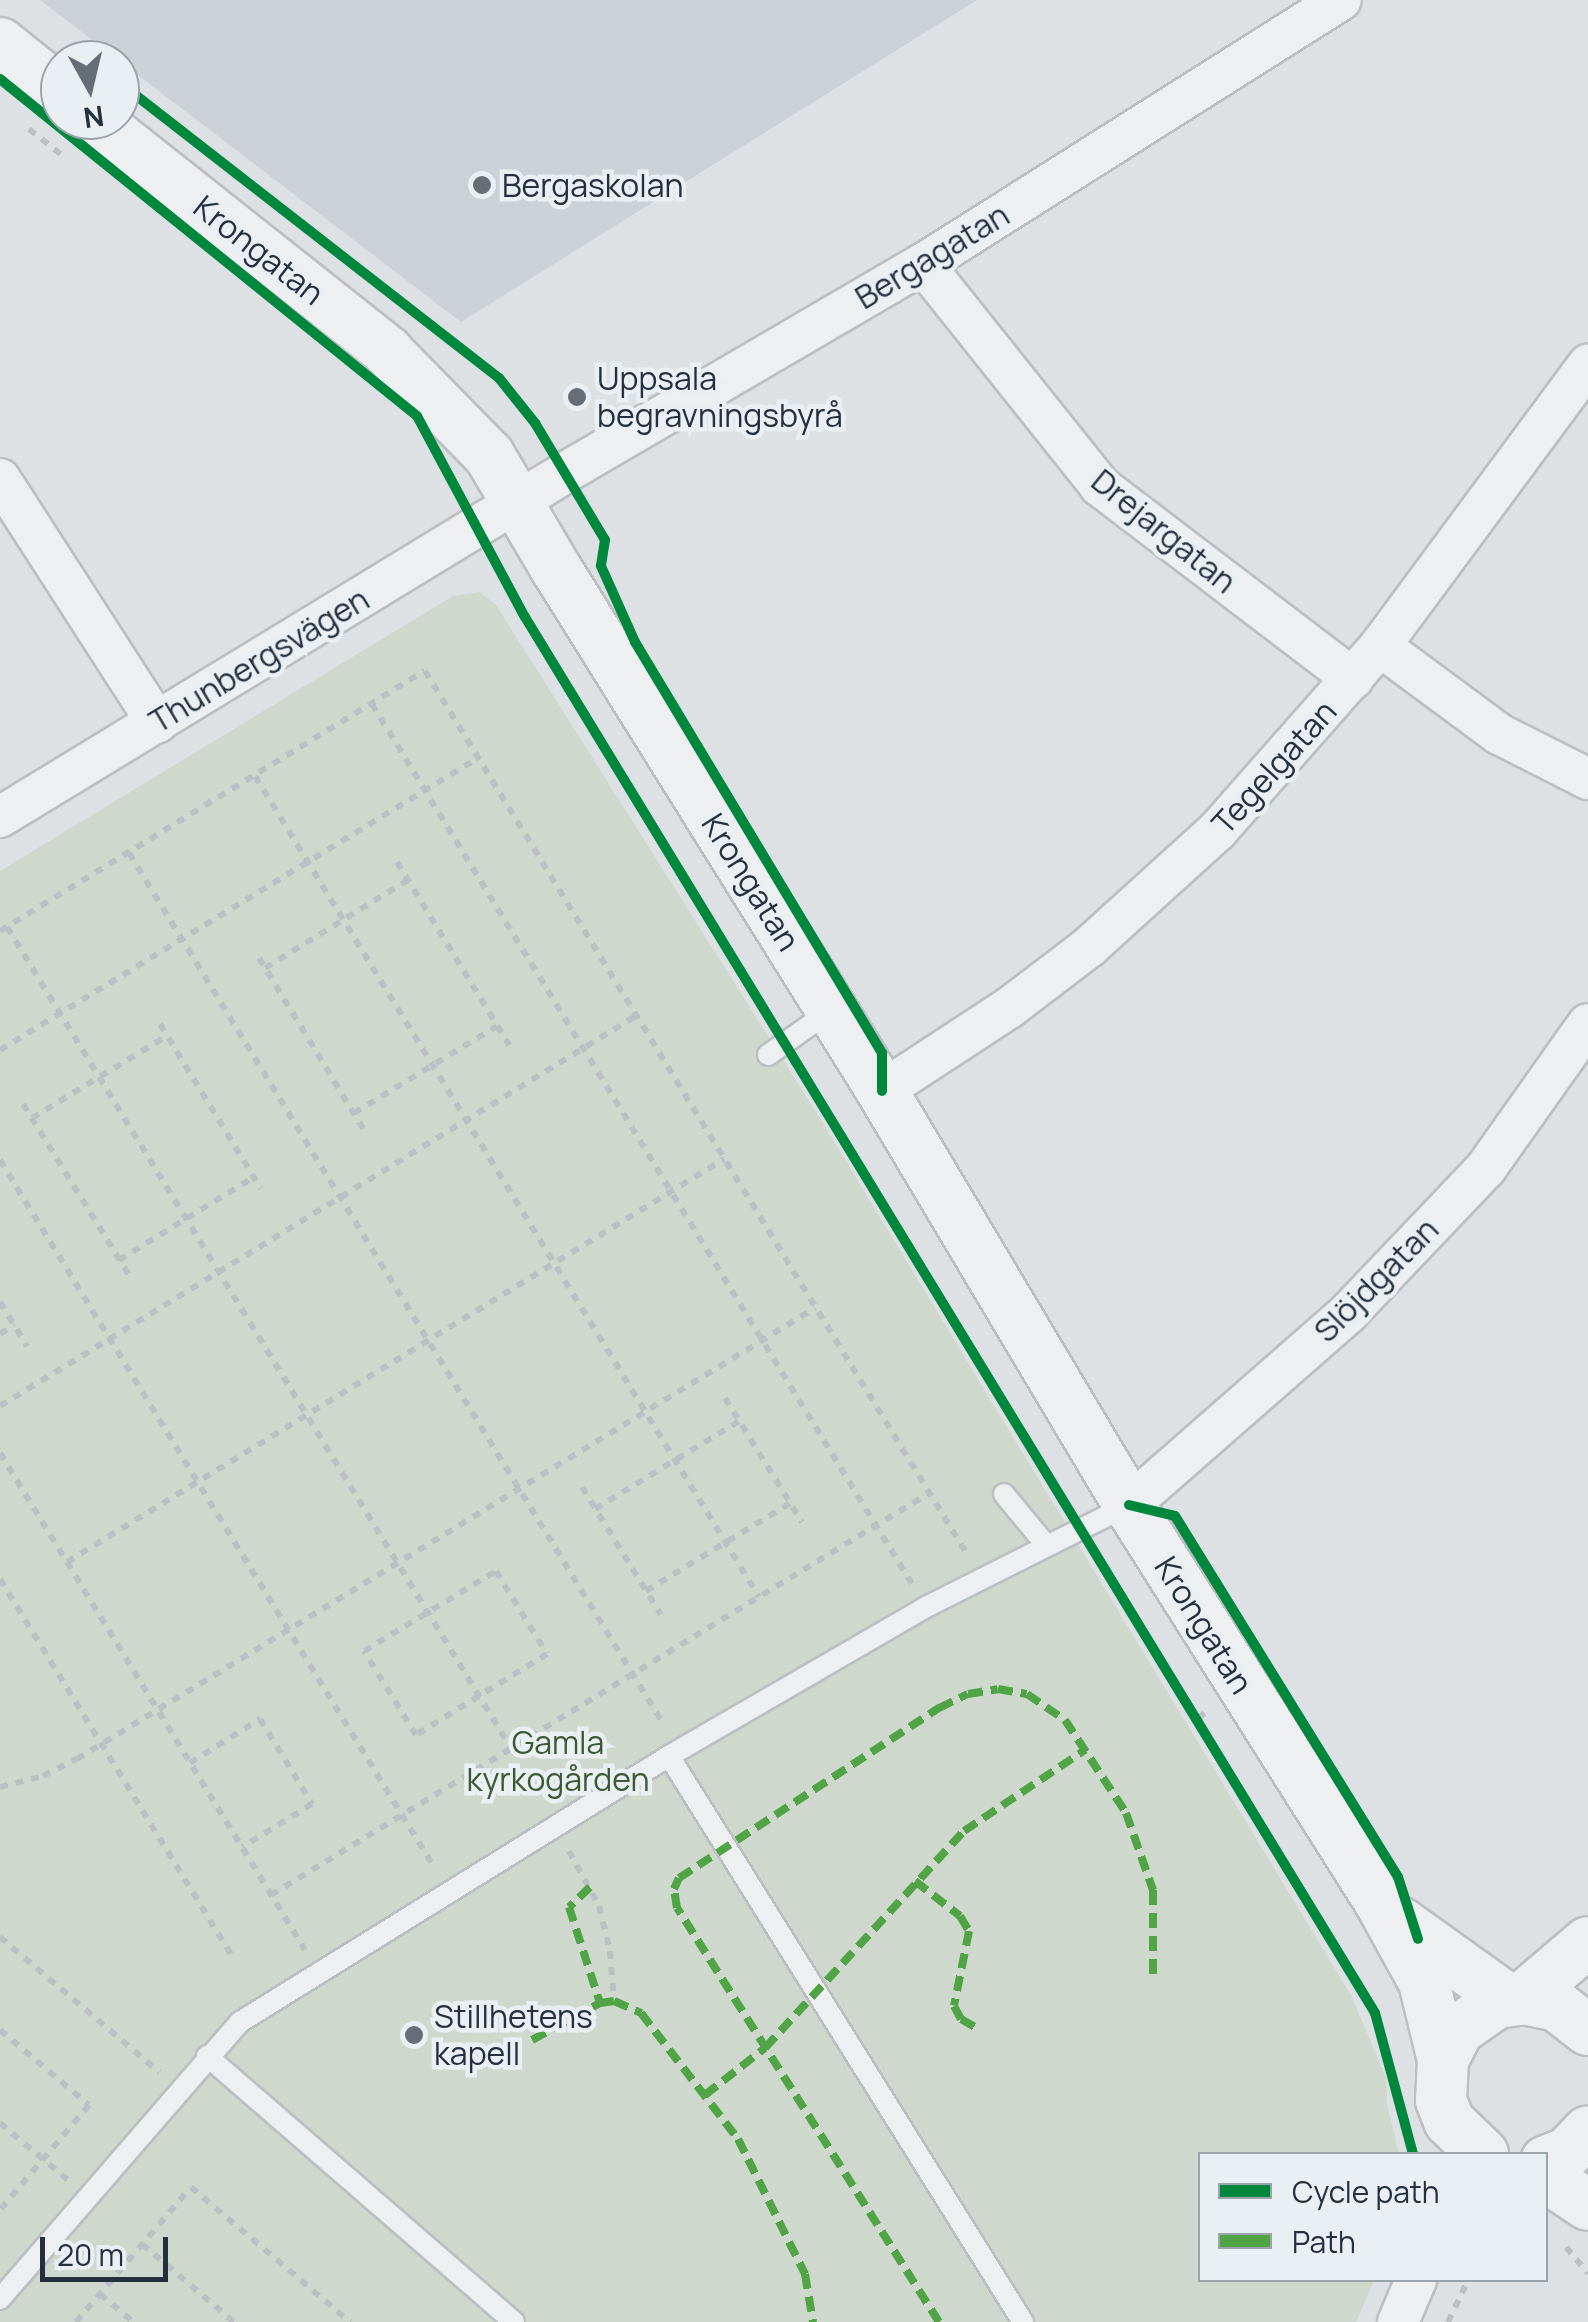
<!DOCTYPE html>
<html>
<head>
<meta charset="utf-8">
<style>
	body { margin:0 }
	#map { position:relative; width:1588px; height:2322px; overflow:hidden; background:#dee1e3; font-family:Manrope,sans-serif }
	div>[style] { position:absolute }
	.built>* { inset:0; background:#cbd1d7 }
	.green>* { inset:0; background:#cfd8cd }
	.path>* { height:6px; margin-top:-3px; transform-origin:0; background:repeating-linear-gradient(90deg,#bcc0c4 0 8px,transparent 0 16px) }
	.roads { filter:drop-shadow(2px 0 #bcbfc1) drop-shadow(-2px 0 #bcbfc1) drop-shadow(0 2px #bcbfc1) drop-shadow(0 -2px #bcbfc1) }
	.service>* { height:20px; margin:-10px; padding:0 10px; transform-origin:10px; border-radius:10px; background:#edeff0 }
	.minor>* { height:40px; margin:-20px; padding:0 20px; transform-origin:20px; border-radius:20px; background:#edeff0 }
	.tertiary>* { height:50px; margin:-25px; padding:0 25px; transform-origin:25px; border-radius:25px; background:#edeff0 }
	.quiet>* { height:8px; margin-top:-4px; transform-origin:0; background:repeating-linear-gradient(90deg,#50a446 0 15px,transparent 0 23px) }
	.cycleway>* { height:10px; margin:-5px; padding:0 5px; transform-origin:5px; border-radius:5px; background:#00873e }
	.dots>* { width:28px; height:28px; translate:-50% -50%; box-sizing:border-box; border:5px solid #eaeff4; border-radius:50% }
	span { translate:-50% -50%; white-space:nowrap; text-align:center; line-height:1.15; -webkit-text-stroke:9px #eaeff4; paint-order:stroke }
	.poi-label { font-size:32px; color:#24303d }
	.left { translate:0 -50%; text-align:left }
	.street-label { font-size:32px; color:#24303d }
	.park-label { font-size:32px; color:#3d5931 }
	.legend { position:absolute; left:1198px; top:2152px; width:350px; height:130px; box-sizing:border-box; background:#eaeff4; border:2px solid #9ba3ab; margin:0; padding:12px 18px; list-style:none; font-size:30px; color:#24303d }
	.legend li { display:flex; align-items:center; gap:20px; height:50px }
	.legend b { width:50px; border:2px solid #9ba3ab }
	.north { position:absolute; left:40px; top:40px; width:100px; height:100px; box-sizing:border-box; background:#eaeff4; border:2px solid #9ba3ab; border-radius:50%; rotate:172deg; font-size:28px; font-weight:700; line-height:40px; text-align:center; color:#24303d }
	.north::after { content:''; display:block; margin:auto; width:35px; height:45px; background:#656e77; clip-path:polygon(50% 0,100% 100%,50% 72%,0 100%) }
	.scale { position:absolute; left:40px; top:2237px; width:128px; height:45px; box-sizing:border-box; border:5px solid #24303d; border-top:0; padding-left:12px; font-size:30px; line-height:35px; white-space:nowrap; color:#24303d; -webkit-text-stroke:8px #eaeff4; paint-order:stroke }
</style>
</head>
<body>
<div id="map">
	<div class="built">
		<div style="clip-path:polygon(40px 0,977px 0,461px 322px)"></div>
	</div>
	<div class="green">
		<div style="clip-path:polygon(480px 592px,496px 605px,826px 1128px,1352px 1997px,1386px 2078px,1387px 2104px,1399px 2154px,1200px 2154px,1200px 2280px,1374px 2280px,1356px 2322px,0 2322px,0 871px,453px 596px)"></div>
	</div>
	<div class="path">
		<div style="left:29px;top:129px;width:43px;rotate:38.5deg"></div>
		<div style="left:372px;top:704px;width:1032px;rotate:58.47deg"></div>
		<div style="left:255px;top:776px;width:963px;rotate:58.45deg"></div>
		<div style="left:129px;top:853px;width:1023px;rotate:58.47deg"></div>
		<div style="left:397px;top:862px;width:215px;rotate:58.5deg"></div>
		<div style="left:7px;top:927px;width:963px;rotate:58.45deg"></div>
		<div style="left:0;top:931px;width:498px;rotate:-31.5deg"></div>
		<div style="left:425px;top:671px;width:1036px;rotate:58.46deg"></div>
		<div style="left:259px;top:958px;width:205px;rotate:58.6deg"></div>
		<div style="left:265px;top:968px;width:168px;rotate:-31.6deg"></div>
		<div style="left:160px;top:1024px;width:193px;rotate:58.5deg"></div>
		<div style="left:0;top:1050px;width:560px;rotate:-31.42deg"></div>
		<div style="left:23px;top:1104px;width:207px;rotate:58.2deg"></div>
		<div style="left:354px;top:1113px;width:167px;rotate:-31.3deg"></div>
		<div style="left:32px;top:1118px;width:158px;rotate:-31.3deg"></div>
		<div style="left:0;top:1160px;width:830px;rotate:58.46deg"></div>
		<div style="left:119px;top:1260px;width:158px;rotate:-31.6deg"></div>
		<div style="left:0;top:1302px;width:52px;rotate:58.5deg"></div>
		<div style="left:0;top:1334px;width:17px;rotate:-33deg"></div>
		<div style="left:725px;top:1398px;width:146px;rotate:58.2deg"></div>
		<div style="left:0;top:1406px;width:746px;rotate:-31.52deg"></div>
		<div style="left:0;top:1453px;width:583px;rotate:58.46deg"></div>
		<div style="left:582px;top:1487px;width:150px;rotate:58.3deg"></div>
		<div style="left:595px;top:1509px;width:169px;rotate:-31.4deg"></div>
		<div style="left:67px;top:1562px;width:771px;rotate:-31.52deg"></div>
		<div style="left:496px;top:1571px;width:97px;rotate:58.4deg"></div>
		<div style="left:547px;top:1654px;width:154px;rotate:148.3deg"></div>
		<div style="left:416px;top:1735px;width:99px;rotate:-121.8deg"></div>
		<div style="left:364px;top:1651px;width:154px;rotate:-31.2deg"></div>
		<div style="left:0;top:1579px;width:447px;rotate:58.4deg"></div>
		<div style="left:646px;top:1591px;width:169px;rotate:-31.4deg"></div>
		<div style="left:1198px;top:1718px;width:14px;rotate:-36deg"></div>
		<div style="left:190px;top:1763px;width:83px;rotate:-32.2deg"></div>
		<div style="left:260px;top:1719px;width:100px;rotate:58.5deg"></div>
		<div style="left:312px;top:1804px;width:82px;rotate:148.4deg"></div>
		<div style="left:0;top:1787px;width:44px;rotate:-14.3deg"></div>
		<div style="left:43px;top:1776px;width:38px;rotate:-27deg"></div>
		<div style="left:77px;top:1759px;width:865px;rotate:-31.43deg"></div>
		<div style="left:569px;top:1851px;width:63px;rotate:61.4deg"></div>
		<div style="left:599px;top:1906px;width:46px;rotate:76.3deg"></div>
		<div style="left:610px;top:1951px;width:50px;rotate:85.4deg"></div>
		<div style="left:271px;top:1895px;width:771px;rotate:-31.42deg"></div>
		<div style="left:0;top:1937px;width:209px;rotate:40.3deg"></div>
		<div style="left:0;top:2030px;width:116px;rotate:40.1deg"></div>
		<div style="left:89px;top:2105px;width:138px;rotate:130.3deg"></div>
		<div style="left:0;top:2123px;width:89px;rotate:40deg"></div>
		<div style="left:142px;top:2244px;width:121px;rotate:40.3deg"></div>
		<div style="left:1566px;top:2247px;width:34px;rotate:50deg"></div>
		<div style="left:100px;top:2294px;width:43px;rotate:40.3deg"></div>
		<div style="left:76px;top:2322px;width:177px;rotate:-49.6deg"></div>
		<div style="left:191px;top:2187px;width:209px;rotate:40.3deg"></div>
		<div style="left:1448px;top:2322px;width:47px;rotate:-64.5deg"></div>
	</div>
	<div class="roads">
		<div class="service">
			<div style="left:768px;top:1055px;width:77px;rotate:-35.5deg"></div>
			<div style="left:1004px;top:1494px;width:66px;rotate:50.5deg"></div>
			<div style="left:669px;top:1756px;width:668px;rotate:57.98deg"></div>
			<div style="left:207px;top:2056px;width:406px;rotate:40.9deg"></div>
			<div style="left:0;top:2299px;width:367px;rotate:-49.1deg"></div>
			<div style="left:240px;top:2022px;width:505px;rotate:-31.8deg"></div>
			<div style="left:669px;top:1756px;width:297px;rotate:-30.1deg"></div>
			<div style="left:926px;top:1607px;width:227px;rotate:-26.7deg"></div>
		</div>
		<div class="minor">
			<div style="left:923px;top:264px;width:284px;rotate:51.4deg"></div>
			<div style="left:1100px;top:486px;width:318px;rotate:37.3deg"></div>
			<div style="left:0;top:479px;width:290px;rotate:57.2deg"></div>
			<div style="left:1380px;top:646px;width:148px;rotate:36.5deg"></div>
			<div style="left:1499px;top:734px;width:100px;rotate:26.8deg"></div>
			<div style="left:0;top:817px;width:659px;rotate:-31.35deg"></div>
			<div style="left:563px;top:474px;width:417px;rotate:-30.3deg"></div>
			<div style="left:923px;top:264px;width:494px;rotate:-32.3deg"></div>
			<div style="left:882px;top:1091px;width:152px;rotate:-33.2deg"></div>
			<div style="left:1009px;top:1008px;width:101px;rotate:-37.3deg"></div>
			<div style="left:1089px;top:947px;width:173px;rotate:-42.2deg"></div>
			<div style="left:1217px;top:831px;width:247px;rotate:-48.6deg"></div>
			<div style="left:1380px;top:646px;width:350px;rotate:-53.5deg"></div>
			<div style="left:1129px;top:1505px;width:291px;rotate:-41.2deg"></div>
			<div style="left:1348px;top:1313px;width:200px;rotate:-46.4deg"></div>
			<div style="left:1486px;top:1168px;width:176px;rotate:-54.7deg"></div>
			<div style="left:1398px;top:2322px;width:46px;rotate:-66.8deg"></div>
		</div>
		<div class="tertiary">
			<div style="left:0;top:43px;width:77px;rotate:38.7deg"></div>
			<div style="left:96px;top:120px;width:372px;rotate:38.4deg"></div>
			<div style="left:387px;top:351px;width:146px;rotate:45.6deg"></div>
			<div style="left:489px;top:455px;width:130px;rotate:59.5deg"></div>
			<div style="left:555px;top:567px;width:618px;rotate:58.03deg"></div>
			<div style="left:882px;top:1091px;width:482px;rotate:59.2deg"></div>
			<div style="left:1129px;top:1505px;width:470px;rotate:57.7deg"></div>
			<div style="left:1380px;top:1902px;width:91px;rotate:61.2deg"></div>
			<div style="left:1424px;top:1982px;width:80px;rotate:76.3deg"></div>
			<div style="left:1400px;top:1922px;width:134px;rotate:35.6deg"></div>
			<div style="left:1520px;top:2000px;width:89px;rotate:-40.5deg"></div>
			<div style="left:1483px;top:2154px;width:47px;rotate:-135.9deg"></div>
			<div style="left:1449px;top:2121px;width:22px;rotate:-111deg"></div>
			<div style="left:1441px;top:2100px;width:40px;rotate:-87.1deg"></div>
			<div style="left:1443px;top:2060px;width:34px;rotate:-63deg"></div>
			<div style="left:1458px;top:2030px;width:47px;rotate:-34.7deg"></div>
			<div style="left:1497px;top:2003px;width:27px;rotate:-8deg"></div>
			<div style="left:1524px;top:1999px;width:34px;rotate:12deg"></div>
			<div style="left:1557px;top:2006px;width:39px;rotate:38deg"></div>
			<div style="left:1546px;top:2161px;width:22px;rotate:-21deg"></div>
			<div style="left:1567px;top:2153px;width:30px;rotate:-46deg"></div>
			<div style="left:1546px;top:2177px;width:50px;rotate:33.7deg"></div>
		</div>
	</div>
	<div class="quiet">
		<div style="left:915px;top:1881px;width:57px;rotate:37.9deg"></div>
		<div style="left:960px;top:1916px;width:17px;rotate:59deg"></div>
		<div style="left:969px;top:1931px;width:76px;rotate:101.3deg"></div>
		<div style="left:954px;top:2006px;width:15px;rotate:62deg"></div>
		<div style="left:961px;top:2019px;width:22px;rotate:30deg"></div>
		<div style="left:590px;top:1887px;width:29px;rotate:136deg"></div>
		<div style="left:569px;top:1907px;width:101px;rotate:72.1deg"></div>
		<div style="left:532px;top:2040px;width:77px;rotate:-28.6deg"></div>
		<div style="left:600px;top:2003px;width:14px;rotate:-8deg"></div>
		<div style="left:614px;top:2001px;width:30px;rotate:24deg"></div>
		<div style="left:641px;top:2013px;width:159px;rotate:52.4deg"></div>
		<div style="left:738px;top:2139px;width:151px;rotate:63.6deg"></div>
		<div style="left:805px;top:2274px;width:49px;rotate:80.5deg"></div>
		<div style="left:705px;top:2095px;width:76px;rotate:-38.1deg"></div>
		<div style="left:765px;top:2048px;width:294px;rotate:-47.5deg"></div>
		<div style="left:964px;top:1831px;width:146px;rotate:-33.8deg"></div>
		<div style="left:939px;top:2322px;width:490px;rotate:-122.3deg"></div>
		<div style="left:677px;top:1908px;width:19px;rotate:-99deg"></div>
		<div style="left:674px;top:1889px;width:12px;rotate:-66deg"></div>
		<div style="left:679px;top:1878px;width:311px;rotate:-33.2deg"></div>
		<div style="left:939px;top:1708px;width:32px;rotate:-26deg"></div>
		<div style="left:968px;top:1694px;width:30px;rotate:-9deg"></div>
		<div style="left:998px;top:1689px;width:29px;rotate:10deg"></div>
		<div style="left:1027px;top:1694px;width:46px;rotate:34.4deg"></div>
		<div style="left:1065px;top:1720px;width:111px;rotate:56.7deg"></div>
		<div style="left:1126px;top:1813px;width:82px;rotate:70.7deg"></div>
		<div style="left:1153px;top:1890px;width:90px;rotate:90deg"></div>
	</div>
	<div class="cycleway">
		<div style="left:0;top:79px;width:536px;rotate:38.94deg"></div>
		<div style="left:417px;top:416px;width:228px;rotate:61.8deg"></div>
		<div style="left:525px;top:617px;width:1634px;rotate:58.66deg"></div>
		<div style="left:1375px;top:2013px;width:146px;rotate:74.9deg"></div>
		<div style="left:120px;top:83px;width:480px;rotate:37.9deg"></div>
		<div style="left:499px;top:378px;width:58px;rotate:51.3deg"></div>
		<div style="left:535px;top:423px;width:136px;rotate:59.1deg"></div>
		<div style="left:605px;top:540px;width:26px;rotate:99deg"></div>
		<div style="left:601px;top:566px;width:83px;rotate:65.9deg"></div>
		<div style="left:635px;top:642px;width:480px;rotate:59deg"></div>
		<div style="left:882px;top:1053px;width:38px;rotate:90deg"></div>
		<div style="left:1129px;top:1505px;width:47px;rotate:13.4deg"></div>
		<div style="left:1175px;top:1516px;width:424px;rotate:58.3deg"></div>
		<div style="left:1398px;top:1877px;width:65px;rotate:72.1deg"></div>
	</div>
	<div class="dots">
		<div style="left:482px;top:185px;background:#656e77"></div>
		<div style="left:577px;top:397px;background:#656e77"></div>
		<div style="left:414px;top:2035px;background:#656e77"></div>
	</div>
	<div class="poi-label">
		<span class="left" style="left:502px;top:185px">Bergaskolan</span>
		<span class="left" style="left:597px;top:397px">Uppsala<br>begravningsbyrå</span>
		<span class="left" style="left:434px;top:2035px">Stillhetens<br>kapell</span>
	</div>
	<div class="street-label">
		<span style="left:259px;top:250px;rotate:38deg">Krongatan</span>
		<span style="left:932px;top:256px;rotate:-31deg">Bergagatan</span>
		<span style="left:1164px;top:531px;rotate:39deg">Drejargatan</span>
		<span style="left:259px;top:660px;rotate:-31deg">Thunbergsvägen</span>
		<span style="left:1274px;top:767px;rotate:-48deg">Tegelgatan</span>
		<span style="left:751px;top:882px;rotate:58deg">Krongatan</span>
		<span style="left:1376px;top:1280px;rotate:-45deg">Slöjdgatan</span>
		<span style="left:1204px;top:1625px;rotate:58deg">Krongatan</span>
	</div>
	<div class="park-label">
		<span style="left:558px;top:1761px">Gamla<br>kyrkogården</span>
	</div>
	<ul class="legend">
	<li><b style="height:12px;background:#00873e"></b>Cycle path</li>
	<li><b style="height:12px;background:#50a446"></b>Path</li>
	</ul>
	<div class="north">N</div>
	<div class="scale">20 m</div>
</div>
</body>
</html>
